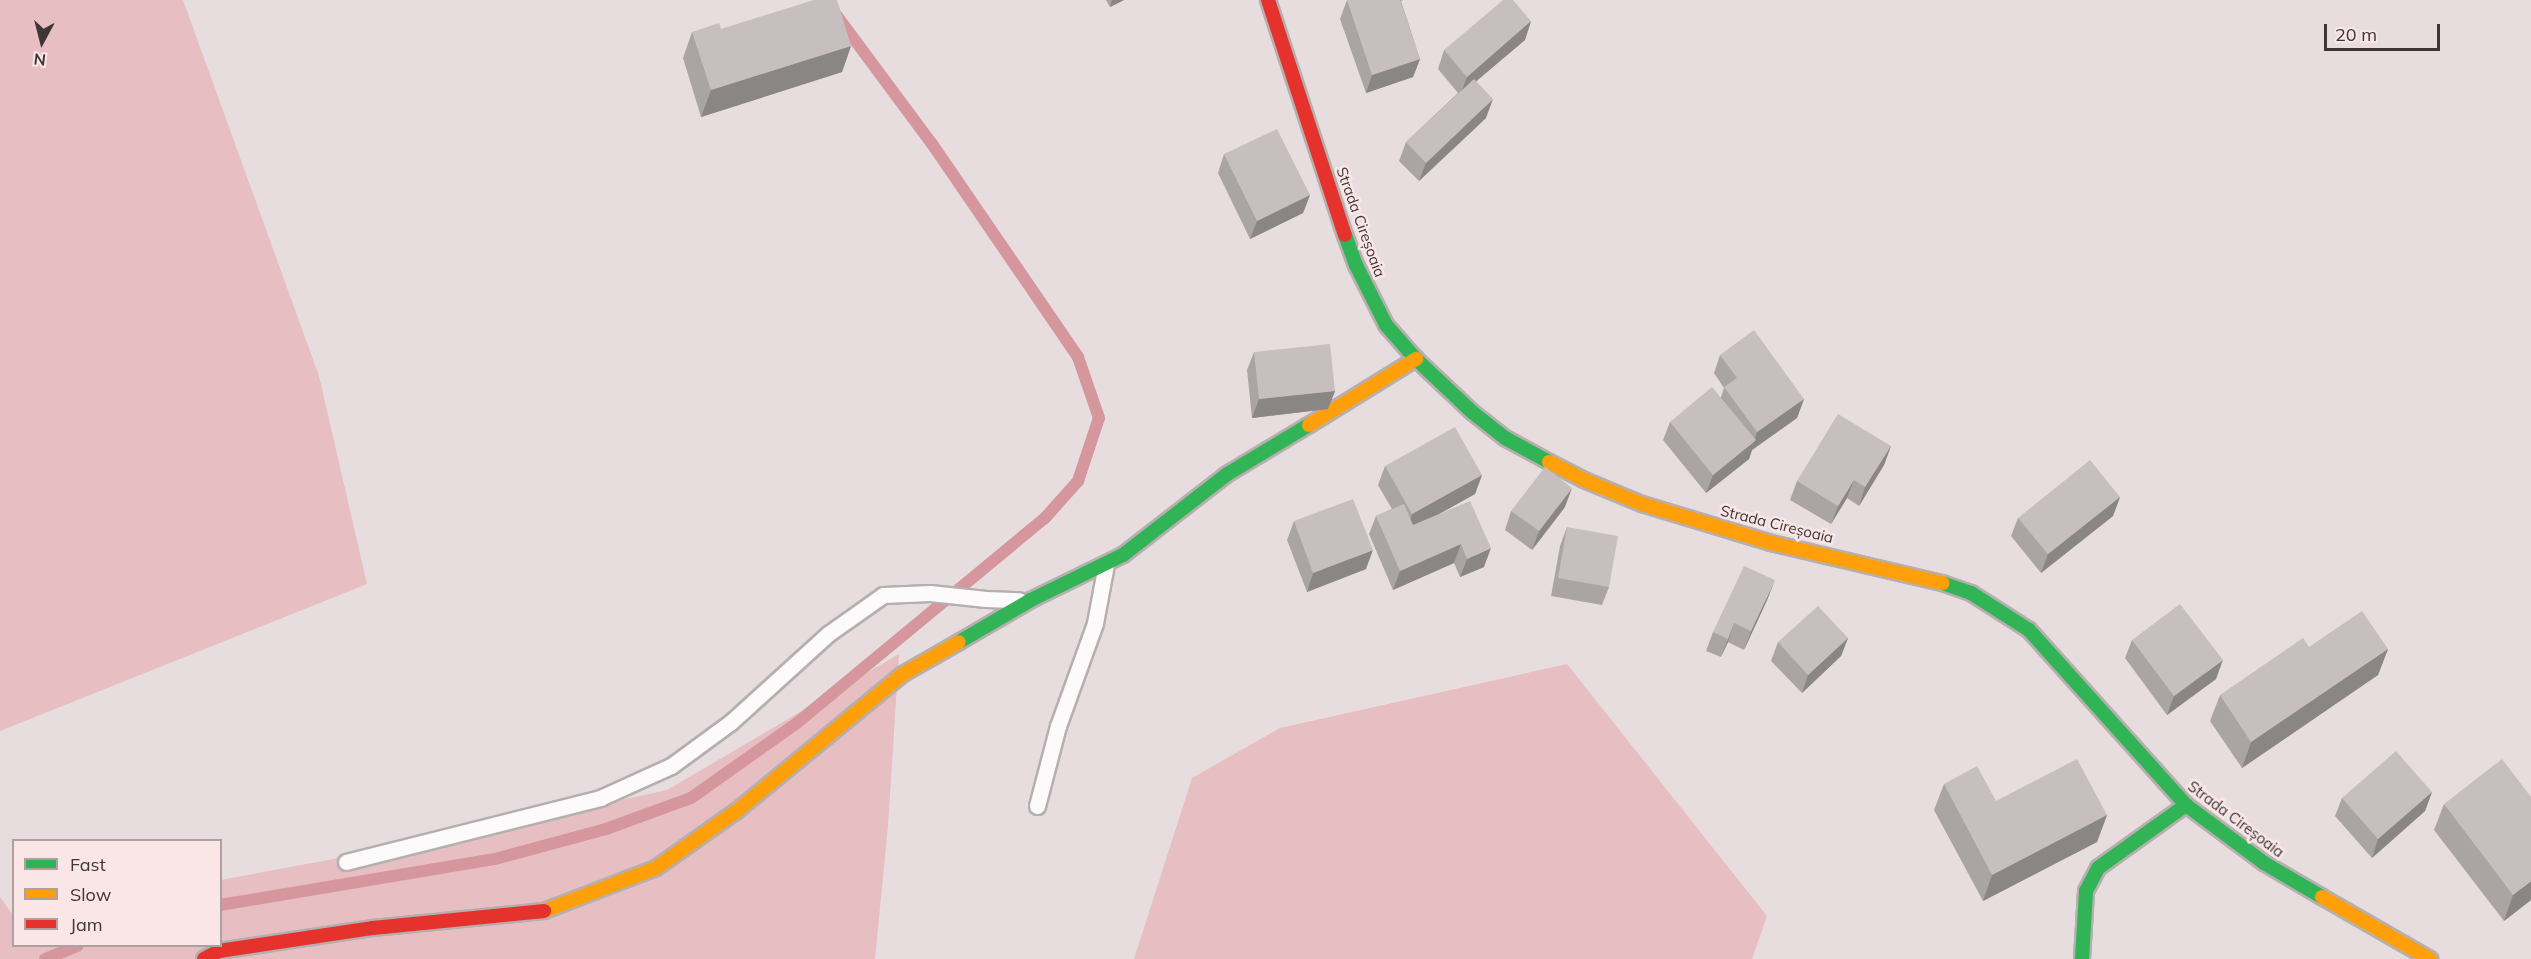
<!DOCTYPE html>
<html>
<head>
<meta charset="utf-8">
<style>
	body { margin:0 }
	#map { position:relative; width:2531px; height:959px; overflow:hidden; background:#e8ddde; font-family:Mulish,sans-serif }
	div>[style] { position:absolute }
	.green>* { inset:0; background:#e7bec1 }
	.stream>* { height:12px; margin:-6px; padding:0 6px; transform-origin:6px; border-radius:6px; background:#d5979d }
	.roads { filter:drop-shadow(2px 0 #b6afaf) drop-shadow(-2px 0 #b6afaf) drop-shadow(0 2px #b6afaf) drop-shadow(0 -2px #b6afaf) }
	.lane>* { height:15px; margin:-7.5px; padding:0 7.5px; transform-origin:7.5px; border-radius:7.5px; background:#fcfafa }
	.fast>* { height:14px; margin:-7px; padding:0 7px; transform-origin:7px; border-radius:7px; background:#30b455 }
	.slow>* { height:14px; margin:-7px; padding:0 7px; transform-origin:7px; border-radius:7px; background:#ff9f0a }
	.jam>* { height:14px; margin:-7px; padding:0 7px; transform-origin:7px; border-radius:7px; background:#e5322d }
	.wall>* { inset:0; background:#aba4a4 }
	.shaded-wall>* { inset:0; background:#8b8686 }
	.building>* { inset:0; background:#c7bfbf }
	span { translate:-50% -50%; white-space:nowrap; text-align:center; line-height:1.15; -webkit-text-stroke:5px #fae6e7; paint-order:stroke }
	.street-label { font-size:15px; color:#3d3636 }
	.legend { position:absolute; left:12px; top:839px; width:210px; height:108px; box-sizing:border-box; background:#fae6e7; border:2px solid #aea0a0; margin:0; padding:8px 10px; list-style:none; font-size:18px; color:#3d3636 }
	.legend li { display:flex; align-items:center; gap:12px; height:30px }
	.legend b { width:30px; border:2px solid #aea0a0 }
	.north { position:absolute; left:12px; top:12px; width:60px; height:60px; -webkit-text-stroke:4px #fae6e7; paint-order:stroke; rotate:187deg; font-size:16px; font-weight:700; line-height:24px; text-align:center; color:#3d3636 }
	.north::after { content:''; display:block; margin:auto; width:21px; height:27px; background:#3d3636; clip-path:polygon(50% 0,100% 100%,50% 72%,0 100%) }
	.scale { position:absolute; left:2324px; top:24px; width:116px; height:27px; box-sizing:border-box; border:3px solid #3d3636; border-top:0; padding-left:8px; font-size:18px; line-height:21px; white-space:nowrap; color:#3d3636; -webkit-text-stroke:4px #fae6e7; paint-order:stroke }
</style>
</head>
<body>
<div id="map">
	<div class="green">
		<div style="clip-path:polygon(0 0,183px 0,319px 376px,367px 584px,0 731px)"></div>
		<div style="clip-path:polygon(899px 654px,888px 826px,875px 959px,0 959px,0 897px,13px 915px,14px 946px,220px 946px,221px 880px,452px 837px,667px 790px)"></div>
		<div style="clip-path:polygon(1567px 664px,1767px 916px,1752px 959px,1134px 959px,1192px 778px,1280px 728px)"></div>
	</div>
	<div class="stream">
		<div style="left:220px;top:905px;width:279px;rotate:-9.5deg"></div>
		<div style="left:495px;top:859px;width:115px;rotate:-15.1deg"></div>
		<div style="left:606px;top:829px;width:90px;rotate:-20deg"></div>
		<div style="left:691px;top:798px;width:130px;rotate:-35.3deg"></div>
		<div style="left:797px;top:723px;width:322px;rotate:-39.6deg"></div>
		<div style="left:1045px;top:518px;width:50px;rotate:-48.3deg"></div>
		<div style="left:1078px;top:481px;width:66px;rotate:-71.6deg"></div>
		<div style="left:1099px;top:418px;width:65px;rotate:-109deg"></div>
		<div style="left:1078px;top:357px;width:258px;rotate:-124.4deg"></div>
		<div style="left:932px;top:144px;width:179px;rotate:-126.6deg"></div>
		<div style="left:45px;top:959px;width:35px;rotate:-22deg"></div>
	</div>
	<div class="roads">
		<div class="lane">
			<div style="left:1037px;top:806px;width:83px;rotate:-75.3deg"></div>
			<div style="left:1058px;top:726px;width:109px;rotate:-70.2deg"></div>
			<div style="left:1095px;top:623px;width:60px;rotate:-79.4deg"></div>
			<div style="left:346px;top:862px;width:262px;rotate:-14.1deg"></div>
			<div style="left:600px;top:798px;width:78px;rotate:-24.3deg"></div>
			<div style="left:671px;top:766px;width:74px;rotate:-36.3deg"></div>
			<div style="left:731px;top:722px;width:131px;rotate:-42.2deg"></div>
			<div style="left:828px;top:634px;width:67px;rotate:-35.3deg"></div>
			<div style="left:883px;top:595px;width:47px;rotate:-2.4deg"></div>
			<div style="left:930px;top:593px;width:56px;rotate:6.1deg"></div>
			<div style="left:986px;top:599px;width:33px;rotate:2deg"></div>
		</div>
		<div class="fast">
			<div style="left:1345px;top:235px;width:32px;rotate:70deg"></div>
			<div style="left:1356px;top:265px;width:67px;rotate:63.4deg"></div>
			<div style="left:1386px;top:325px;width:45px;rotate:48.6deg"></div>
			<div style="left:1416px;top:359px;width:77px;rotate:43.4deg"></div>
			<div style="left:1472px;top:412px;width:42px;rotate:38.2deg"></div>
			<div style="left:1505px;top:438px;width:50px;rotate:28.6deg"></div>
			<div style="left:1942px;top:583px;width:31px;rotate:19deg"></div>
			<div style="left:1971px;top:593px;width:69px;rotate:32.5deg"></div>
			<div style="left:2029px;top:630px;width:235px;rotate:48.1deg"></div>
			<div style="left:2186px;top:805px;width:97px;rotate:36.6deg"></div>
			<div style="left:2264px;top:863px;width:67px;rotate:30.4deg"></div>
			<div style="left:959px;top:642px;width:83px;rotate:-30.3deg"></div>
			<div style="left:1031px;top:600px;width:102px;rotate:-26.1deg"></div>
			<div style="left:1123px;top:555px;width:130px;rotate:-37.8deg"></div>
			<div style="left:1226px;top:475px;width:97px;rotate:-31.1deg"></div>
			<div style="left:2082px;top:959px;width:68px;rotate:-86.6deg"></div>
			<div style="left:2086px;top:891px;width:26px;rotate:-62deg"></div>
			<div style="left:2098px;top:868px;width:108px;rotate:-35.6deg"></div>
		</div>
		<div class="slow">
			<div style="left:1309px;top:425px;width:126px;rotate:-31.7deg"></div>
			<div style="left:1549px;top:462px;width:39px;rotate:27deg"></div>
			<div style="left:1584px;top:480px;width:63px;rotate:22.5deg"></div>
			<div style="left:1642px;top:504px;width:135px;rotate:16.8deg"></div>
			<div style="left:1771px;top:543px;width:176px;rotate:13.2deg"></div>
			<div style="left:2322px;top:897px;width:125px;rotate:29.9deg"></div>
			<div style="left:544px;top:911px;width:120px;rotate:-21deg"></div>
			<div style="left:656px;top:868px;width:100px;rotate:-35.3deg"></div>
			<div style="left:738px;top:810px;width:214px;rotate:-39.5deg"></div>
			<div style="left:903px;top:674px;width:64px;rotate:-29.7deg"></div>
		</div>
		<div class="jam">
			<div style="left:1268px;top:0;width:247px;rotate:71.9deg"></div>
			<div style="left:204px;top:959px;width:17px;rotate:-28deg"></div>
			<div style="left:219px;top:951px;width:156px;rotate:-8.5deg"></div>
			<div style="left:373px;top:928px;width:172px;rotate:-5.7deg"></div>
		</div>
	</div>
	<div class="wall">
		<div style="clip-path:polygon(1106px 0,1124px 0,1110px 7px)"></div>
		<div style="clip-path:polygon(1347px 0,1403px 0,1401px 1px,1420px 59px,1413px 77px,1366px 93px,1340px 19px)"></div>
		<div style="clip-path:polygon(1531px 21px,1525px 40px,1476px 81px,1486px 118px,1419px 181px,1399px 161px,1406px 142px,1458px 93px,1438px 69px,1444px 50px)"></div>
		<div style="clip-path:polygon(721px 29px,851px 46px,842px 72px,701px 117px,683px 58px,692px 32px)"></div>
		<div style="clip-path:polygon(1224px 154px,1310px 195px,1303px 213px,1250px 239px,1218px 173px)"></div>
		<div style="clip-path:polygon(1254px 352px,1335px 391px,1328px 409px,1252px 418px,1247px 370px)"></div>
		<div style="clip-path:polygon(1720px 355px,1804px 399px,1797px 418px,1752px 450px,1749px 459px,1706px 493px,1663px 440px,1670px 422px,1721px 397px,1724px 388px,1714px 373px)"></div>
		<div style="clip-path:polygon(1891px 446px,1884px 465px,1859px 506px,1847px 498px,1831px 524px,1790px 500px,1797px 481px)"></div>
		<div style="clip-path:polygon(1385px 466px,1482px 475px,1475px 494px,1439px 514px,1484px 567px,1460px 577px,1454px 563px,1393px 590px,1369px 534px,1376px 516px,1392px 509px,1378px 485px)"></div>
		<div style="clip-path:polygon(2120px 497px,2113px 516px,2041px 573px,2011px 536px,2018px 518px)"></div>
		<div style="clip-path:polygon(1565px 507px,1532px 550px,1505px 530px,1511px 511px)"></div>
		<div style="clip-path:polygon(1294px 521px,1366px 569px,1307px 592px,1287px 540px)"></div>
		<div style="clip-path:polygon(1567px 527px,1609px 587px,1602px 605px,1551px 596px,1560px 546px)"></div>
		<div style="clip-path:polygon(1768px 598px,1744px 650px,1728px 642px,1721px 657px,1706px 651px,1713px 632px)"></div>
		<div style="clip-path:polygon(1848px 638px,1841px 656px,1802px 693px,1771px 661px,1778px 642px)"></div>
		<div style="clip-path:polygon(2132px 640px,2216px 679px,2167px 715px,2125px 658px)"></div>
		<div style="clip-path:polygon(2309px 647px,2388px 649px,2378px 675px,2242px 768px,2210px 721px,2220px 695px)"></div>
		<div style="clip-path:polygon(1944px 784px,1996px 801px,2107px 815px,2097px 842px,1983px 901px,1934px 810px)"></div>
		<div style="clip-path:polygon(2432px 792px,2425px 811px,2372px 858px,2335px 816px,2342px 798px)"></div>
		<div style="clip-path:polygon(2444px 804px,2531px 900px,2504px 921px,2434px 830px)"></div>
	</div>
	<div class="shaded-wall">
		<div style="clip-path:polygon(1112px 0,1124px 0,1110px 7px)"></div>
		<div style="clip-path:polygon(1531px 21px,1525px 40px,1460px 95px,1467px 77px)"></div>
		<div style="clip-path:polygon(851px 46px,842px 72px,701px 117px,711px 90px)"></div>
		<div style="clip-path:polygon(1420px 59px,1413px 77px,1366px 93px,1372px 75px)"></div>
		<div style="clip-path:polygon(1493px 99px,1486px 118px,1419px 181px,1426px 163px)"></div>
		<div style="clip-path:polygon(1310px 195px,1303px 213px,1250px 239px,1257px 221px)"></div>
		<div style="clip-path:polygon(1335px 391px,1328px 409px,1252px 418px,1259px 399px)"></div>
		<div style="clip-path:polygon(1804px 399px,1797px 418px,1752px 450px,1749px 459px,1706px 493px,1713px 475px,1754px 442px,1757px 432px)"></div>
		<div style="clip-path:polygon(1891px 446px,1884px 465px,1859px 506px,1865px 487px)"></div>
		<div style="clip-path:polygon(1482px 475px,1475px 494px,1405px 533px,1412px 514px)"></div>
		<div style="clip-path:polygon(1854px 480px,1847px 498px,1831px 524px,1838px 506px)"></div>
		<div style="clip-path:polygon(1572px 488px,1565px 507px,1532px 550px,1539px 531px)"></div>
		<div style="clip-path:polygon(2120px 497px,2113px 516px,2041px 573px,2048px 554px)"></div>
		<div style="clip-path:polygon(1461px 544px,1454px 563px,1393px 590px,1400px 571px)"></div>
		<div style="clip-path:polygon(1491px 548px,1484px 567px,1460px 577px,1467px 559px)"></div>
		<div style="clip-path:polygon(1373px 550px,1366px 569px,1307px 592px,1313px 573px)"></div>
		<div style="clip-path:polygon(1775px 580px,1768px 598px,1744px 650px,1751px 631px)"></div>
		<div style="clip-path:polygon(1734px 623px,1728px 642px,1721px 657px,1728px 639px)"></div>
		<div style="clip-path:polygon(1848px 638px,1841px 656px,1802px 693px,1808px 675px)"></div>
		<div style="clip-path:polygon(2388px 649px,2378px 675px,2242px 768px,2251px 742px)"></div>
		<div style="clip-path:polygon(2223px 660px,2216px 679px,2167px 715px,2174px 696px)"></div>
		<div style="clip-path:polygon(2432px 792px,2425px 811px,2372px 858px,2378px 839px)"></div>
		<div style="clip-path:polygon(2107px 815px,2097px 842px,1983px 901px,1992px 875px)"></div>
		<div style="clip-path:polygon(2531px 881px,2531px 900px,2504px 921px,2513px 895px)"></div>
	</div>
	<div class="building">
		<div style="clip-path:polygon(814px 0,837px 0,851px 46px,711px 90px,692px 32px,719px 23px,721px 29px)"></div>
		<div style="clip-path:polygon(1347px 0,1400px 0,1420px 59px,1372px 75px)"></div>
		<div style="clip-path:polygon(1503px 0,1513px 0,1531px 21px,1467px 77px,1444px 50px)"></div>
		<div style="clip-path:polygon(1474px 79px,1493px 99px,1426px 163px,1406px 142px)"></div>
		<div style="clip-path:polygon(1277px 129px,1310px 195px,1257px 221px,1224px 154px)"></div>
		<div style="clip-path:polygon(1754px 330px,1804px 399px,1757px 432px,1724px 387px,1737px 378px,1720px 355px)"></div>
		<div style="clip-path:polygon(1330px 344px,1335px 391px,1259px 399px,1254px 352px)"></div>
		<div style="clip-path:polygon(1712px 387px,1756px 440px,1713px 475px,1670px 422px)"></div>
		<div style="clip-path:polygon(1838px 414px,1891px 446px,1865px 487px,1854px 480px,1838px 506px,1797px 481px)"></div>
		<div style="clip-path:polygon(1455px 427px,1482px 475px,1412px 514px,1385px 466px)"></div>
		<div style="clip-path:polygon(2090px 460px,2120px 497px,2048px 554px,2018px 518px)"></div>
		<div style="clip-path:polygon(1545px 467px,1572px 488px,1539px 531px,1511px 511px)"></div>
		<div style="clip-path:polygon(1353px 499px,1373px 550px,1313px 573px,1294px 521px)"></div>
		<div style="clip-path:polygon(1470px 501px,1491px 548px,1467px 559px,1461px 544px,1400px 571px,1376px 516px,1404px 504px,1413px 525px)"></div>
		<div style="clip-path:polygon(1567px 527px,1618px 536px,1609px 587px,1558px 578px)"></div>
		<div style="clip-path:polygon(1744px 566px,1775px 580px,1751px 631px,1734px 623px,1728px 639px,1713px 632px)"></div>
		<div style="clip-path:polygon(2180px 604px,2223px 660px,2174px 696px,2132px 640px)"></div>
		<div style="clip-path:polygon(1818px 606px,1848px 638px,1808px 675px,1778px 642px)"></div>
		<div style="clip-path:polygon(2362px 611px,2388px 649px,2251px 742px,2220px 695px,2303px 638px,2309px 647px)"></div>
		<div style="clip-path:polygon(2396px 751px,2432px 792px,2378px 839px,2342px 798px)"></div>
		<div style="clip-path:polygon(2077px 759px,2107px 815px,1992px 875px,1944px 784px,1977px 766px,1996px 801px)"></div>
		<div style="clip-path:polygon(2502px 759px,2531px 797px,2531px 881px,2513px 895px,2444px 804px)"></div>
	</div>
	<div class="street-label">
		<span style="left:1361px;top:222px;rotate:70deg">Strada Cireșoaia</span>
		<span style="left:1777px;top:524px;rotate:14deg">Strada Cireșoaia</span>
		<span style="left:2236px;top:819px;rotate:37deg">Strada Cireșoaia</span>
	</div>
	<ul class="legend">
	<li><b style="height:8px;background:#30b455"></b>Fast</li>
	<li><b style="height:8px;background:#ff9f0a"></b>Slow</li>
	<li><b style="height:8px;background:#e5322d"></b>Jam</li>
	</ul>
	<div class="north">N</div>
	<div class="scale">20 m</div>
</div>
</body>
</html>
